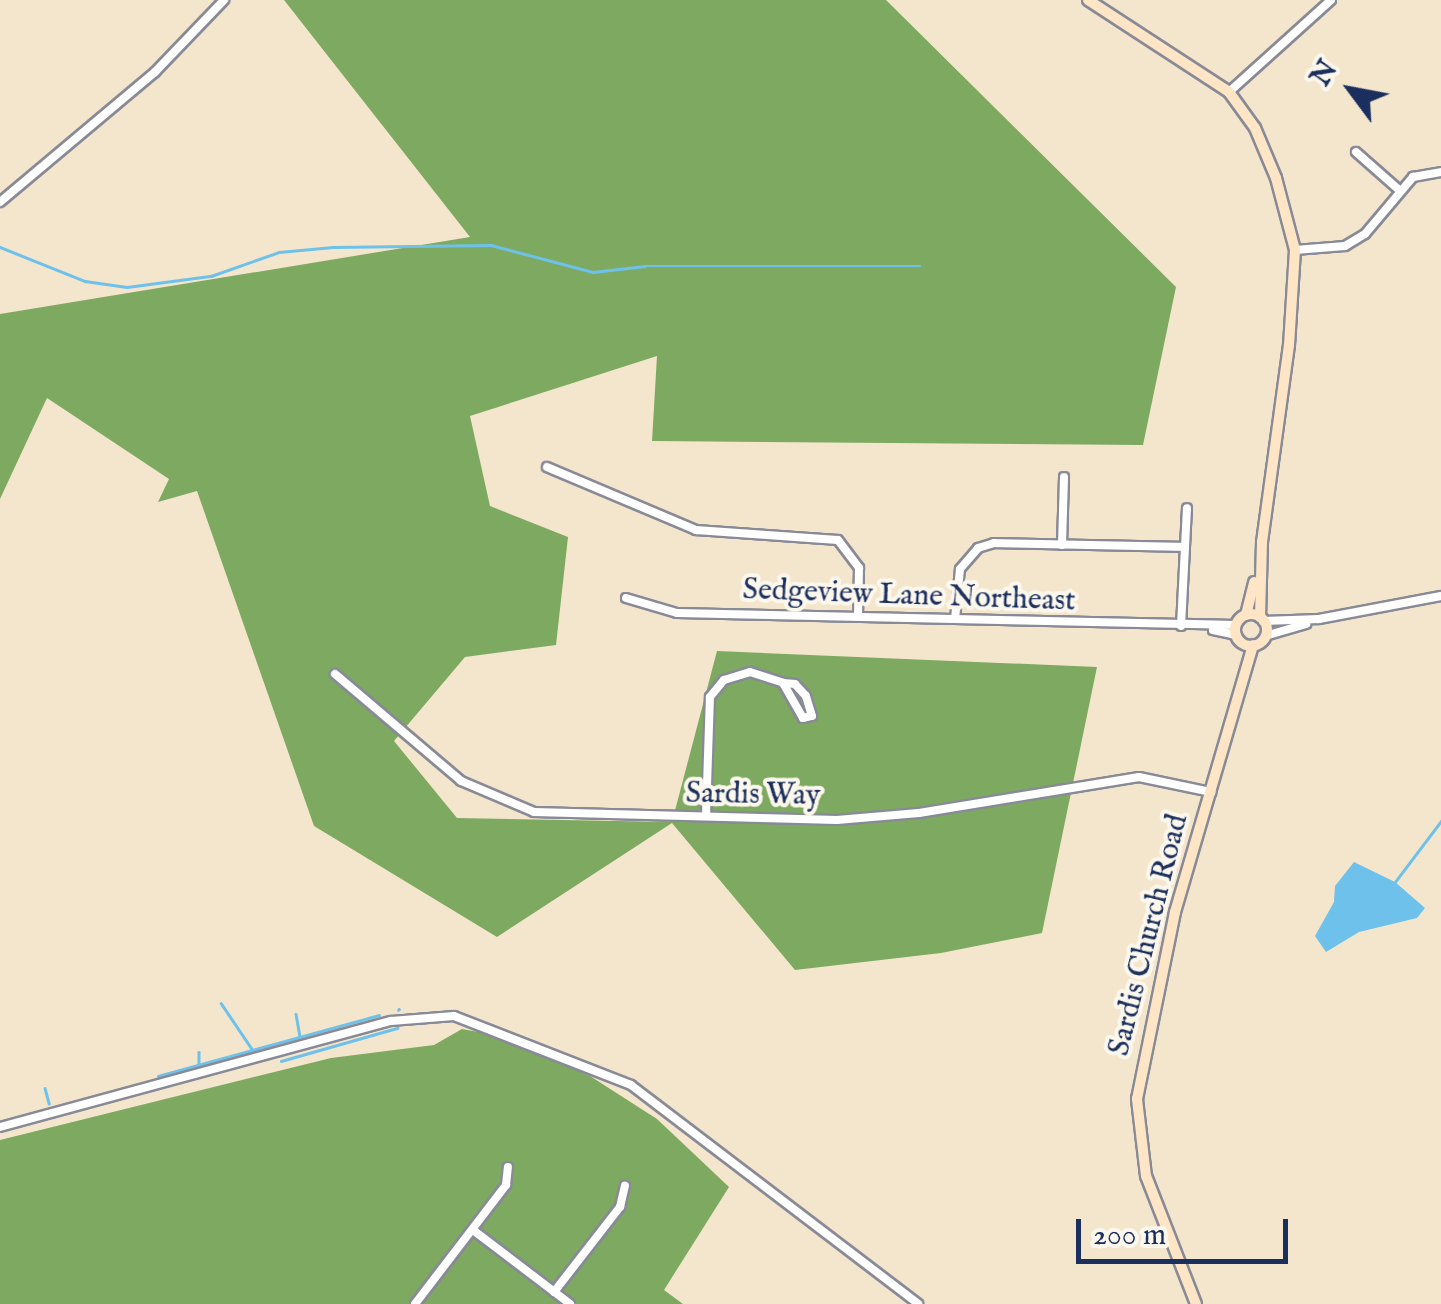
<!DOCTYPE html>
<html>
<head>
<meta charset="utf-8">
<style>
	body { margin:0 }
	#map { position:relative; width:1441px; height:1304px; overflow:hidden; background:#f4e6cd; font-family:"IM FELL English",serif }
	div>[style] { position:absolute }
	.forest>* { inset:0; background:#7ea960 }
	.water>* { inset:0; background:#6ec1ea }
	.stream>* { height:2.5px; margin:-1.25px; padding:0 1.25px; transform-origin:1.25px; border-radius:1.25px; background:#6ec1ea }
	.roads { filter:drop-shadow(2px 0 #888a96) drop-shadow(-2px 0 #888a96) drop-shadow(0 2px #888a96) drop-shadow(0 -2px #888a96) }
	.street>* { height:8px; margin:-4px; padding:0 4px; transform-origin:4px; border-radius:4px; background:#fff }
	.secondary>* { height:10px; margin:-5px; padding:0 5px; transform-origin:5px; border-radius:5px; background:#fee5c5 }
	.secondary>.ring { margin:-5px; padding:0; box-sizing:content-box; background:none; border:10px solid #fee5c5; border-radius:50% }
	span { translate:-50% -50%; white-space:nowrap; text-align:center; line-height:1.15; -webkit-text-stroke:8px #fbf7ec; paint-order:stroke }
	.street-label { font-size:30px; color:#1b2f5e }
	.north { position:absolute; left:1301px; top:40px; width:100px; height:100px; -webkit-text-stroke:8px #fbf7ec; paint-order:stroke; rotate:302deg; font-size:28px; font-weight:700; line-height:40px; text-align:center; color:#1b2f5e }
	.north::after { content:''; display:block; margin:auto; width:35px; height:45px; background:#1b2f5e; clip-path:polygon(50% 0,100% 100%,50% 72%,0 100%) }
	.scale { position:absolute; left:1076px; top:1219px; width:212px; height:45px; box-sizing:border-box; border:5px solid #1b2f5e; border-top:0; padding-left:12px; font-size:30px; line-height:35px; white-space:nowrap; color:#1b2f5e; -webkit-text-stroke:8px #fbf7ec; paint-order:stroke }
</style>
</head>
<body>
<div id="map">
	<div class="forest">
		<div style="clip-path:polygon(284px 0,886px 0,1176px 287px,1143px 445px,652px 441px,657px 356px,470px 416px,490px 506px,568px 537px,556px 645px,465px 657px,394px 741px,457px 818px,672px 822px,717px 651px,1097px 667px,1042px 933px,941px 953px,795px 970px,672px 823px,497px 937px,314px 826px,197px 491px,158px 502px,169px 479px,47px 398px,0 499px,0 314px,470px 237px)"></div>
		<div style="clip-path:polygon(462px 1029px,500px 1036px,590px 1076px,657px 1119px,729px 1187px,664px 1290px,683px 1304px,0 1304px,0 1140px,331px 1058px,434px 1045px)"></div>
	</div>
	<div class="water">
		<div style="clip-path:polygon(1354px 862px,1395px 882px,1425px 908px,1417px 918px,1359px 932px,1326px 952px,1315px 936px,1334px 902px,1335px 886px)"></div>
	</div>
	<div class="stream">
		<div style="left:0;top:247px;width:92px;rotate:21.8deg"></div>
		<div style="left:85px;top:281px;width:42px;rotate:8.1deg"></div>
		<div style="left:127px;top:287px;width:85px;rotate:-7.5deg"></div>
		<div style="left:211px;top:276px;width:72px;rotate:-19.4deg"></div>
		<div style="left:279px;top:252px;width:54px;rotate:-5.3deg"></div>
		<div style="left:333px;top:247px;width:158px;rotate:-0.7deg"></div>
		<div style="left:491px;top:245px;width:106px;rotate:14.8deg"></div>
		<div style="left:593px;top:272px;width:52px;rotate:-6.6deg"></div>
		<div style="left:645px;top:266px;width:275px"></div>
		<div style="left:1395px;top:882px;width:76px;rotate:-53deg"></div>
		<div style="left:221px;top:1003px;width:55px;rotate:56deg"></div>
		<div style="left:398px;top:1010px;width:1px;rotate:-45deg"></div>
		<div style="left:296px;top:1014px;width:23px;rotate:80deg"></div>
		<div style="left:199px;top:1052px;width:12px;rotate:90deg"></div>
		<div style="left:281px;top:1061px;width:121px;rotate:-15.9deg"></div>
		<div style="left:158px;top:1076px;width:229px;rotate:-15.4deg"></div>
		<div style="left:45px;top:1088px;width:16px;rotate:75deg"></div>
	</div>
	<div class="roads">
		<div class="street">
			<div style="left:1229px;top:92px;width:137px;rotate:-42deg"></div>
			<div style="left:1356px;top:152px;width:56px;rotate:41.4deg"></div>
			<div style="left:0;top:202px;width:202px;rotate:-40deg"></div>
			<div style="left:155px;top:72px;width:100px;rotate:-46.2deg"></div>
			<div style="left:1295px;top:250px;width:50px;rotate:-4.6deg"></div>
			<div style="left:1345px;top:246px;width:23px;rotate:-31deg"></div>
			<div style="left:1365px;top:234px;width:75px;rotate:-49.9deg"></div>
			<div style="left:1413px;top:177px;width:28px;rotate:-10deg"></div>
			<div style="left:547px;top:467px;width:162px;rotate:22.9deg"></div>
			<div style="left:696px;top:530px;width:142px;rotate:4deg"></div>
			<div style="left:838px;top:540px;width:35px;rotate:53deg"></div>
			<div style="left:859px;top:568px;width:47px;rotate:91.2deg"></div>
			<div style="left:1062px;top:545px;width:68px;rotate:-88.3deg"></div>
			<div style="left:626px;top:598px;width:53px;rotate:16.4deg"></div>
			<div style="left:677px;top:613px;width:559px;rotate:1.23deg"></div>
			<div style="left:955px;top:619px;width:50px;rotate:-84.3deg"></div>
			<div style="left:960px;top:569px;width:28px;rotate:-49deg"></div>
			<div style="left:978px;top:548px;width:17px;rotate:-17deg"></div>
			<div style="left:994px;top:543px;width:191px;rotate:1.2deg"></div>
			<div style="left:1263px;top:621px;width:56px;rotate:-2deg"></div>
			<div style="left:1319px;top:619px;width:124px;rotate:-10.7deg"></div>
			<div style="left:1181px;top:626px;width:118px;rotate:-87.1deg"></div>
			<div style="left:1213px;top:630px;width:24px;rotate:12deg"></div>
			<div style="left:1265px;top:636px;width:43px;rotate:-16.3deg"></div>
			<div style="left:335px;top:674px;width:165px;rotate:40.3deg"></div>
			<div style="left:461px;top:781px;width:79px;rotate:23deg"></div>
			<div style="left:534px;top:812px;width:303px;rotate:1.5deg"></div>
			<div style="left:837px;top:820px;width:82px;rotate:-4.9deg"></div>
			<div style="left:919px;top:813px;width:223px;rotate:-9.3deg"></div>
			<div style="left:1139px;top:777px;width:74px;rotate:11.8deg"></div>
			<div style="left:706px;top:816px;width:119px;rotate:-88.1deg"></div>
			<div style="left:710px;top:697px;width:22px;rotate:-51deg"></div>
			<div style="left:724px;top:680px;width:27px;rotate:-17deg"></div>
			<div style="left:750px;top:672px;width:35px;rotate:18deg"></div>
			<div style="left:783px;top:683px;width:40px;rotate:60.3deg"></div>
			<div style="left:803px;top:718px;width:9px;rotate:-13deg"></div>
			<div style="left:812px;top:716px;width:21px;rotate:-107deg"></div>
			<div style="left:806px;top:696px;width:16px;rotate:-133deg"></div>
			<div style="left:795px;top:684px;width:12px;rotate:-175deg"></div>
			<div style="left:0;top:1127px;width:405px;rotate:-15.2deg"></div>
			<div style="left:391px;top:1021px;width:63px;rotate:-4.5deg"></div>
			<div style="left:454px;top:1016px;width:190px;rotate:21.3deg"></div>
			<div style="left:631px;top:1085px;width:361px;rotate:37.3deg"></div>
			<div style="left:473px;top:1230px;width:122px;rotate:37.3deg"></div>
			<div style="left:554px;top:1292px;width:108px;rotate:-52.2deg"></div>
			<div style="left:620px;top:1207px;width:22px;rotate:-77deg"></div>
			<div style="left:415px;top:1304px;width:150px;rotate:-52.6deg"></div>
			<div style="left:506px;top:1185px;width:18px;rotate:-84deg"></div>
		</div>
		<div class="secondary">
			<div style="left:1088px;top:0;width:168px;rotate:33.1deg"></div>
			<div style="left:1229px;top:92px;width:44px;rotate:54.2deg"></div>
			<div style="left:1255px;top:128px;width:54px;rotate:67.2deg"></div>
			<div style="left:1276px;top:178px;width:74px;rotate:75.2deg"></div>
			<div style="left:1295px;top:250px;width:95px;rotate:93.6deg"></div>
			<div style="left:1289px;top:345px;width:199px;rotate:97.8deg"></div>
			<div style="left:1262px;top:542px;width:75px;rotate:91.5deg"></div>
			<div class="ring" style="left:1235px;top:614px;width:22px;height:22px"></div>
			<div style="left:1246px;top:615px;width:34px;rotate:-76deg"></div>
			<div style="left:1196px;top:1304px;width:137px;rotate:-111.3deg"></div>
			<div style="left:1146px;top:1176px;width:78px;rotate:-96.7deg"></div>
			<div style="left:1137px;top:1099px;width:191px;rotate:-78.5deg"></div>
			<div style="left:1175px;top:912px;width:278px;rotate:-73.7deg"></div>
		</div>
	</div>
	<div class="street-label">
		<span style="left:909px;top:596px;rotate:2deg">Sedgeview Lane Northeast</span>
		<span style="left:753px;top:795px;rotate:1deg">Sardis Way</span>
		<span style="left:1149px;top:935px;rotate:-76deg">Sardis Church Road</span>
	</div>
	<div class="north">N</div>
	<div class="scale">200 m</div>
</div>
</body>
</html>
